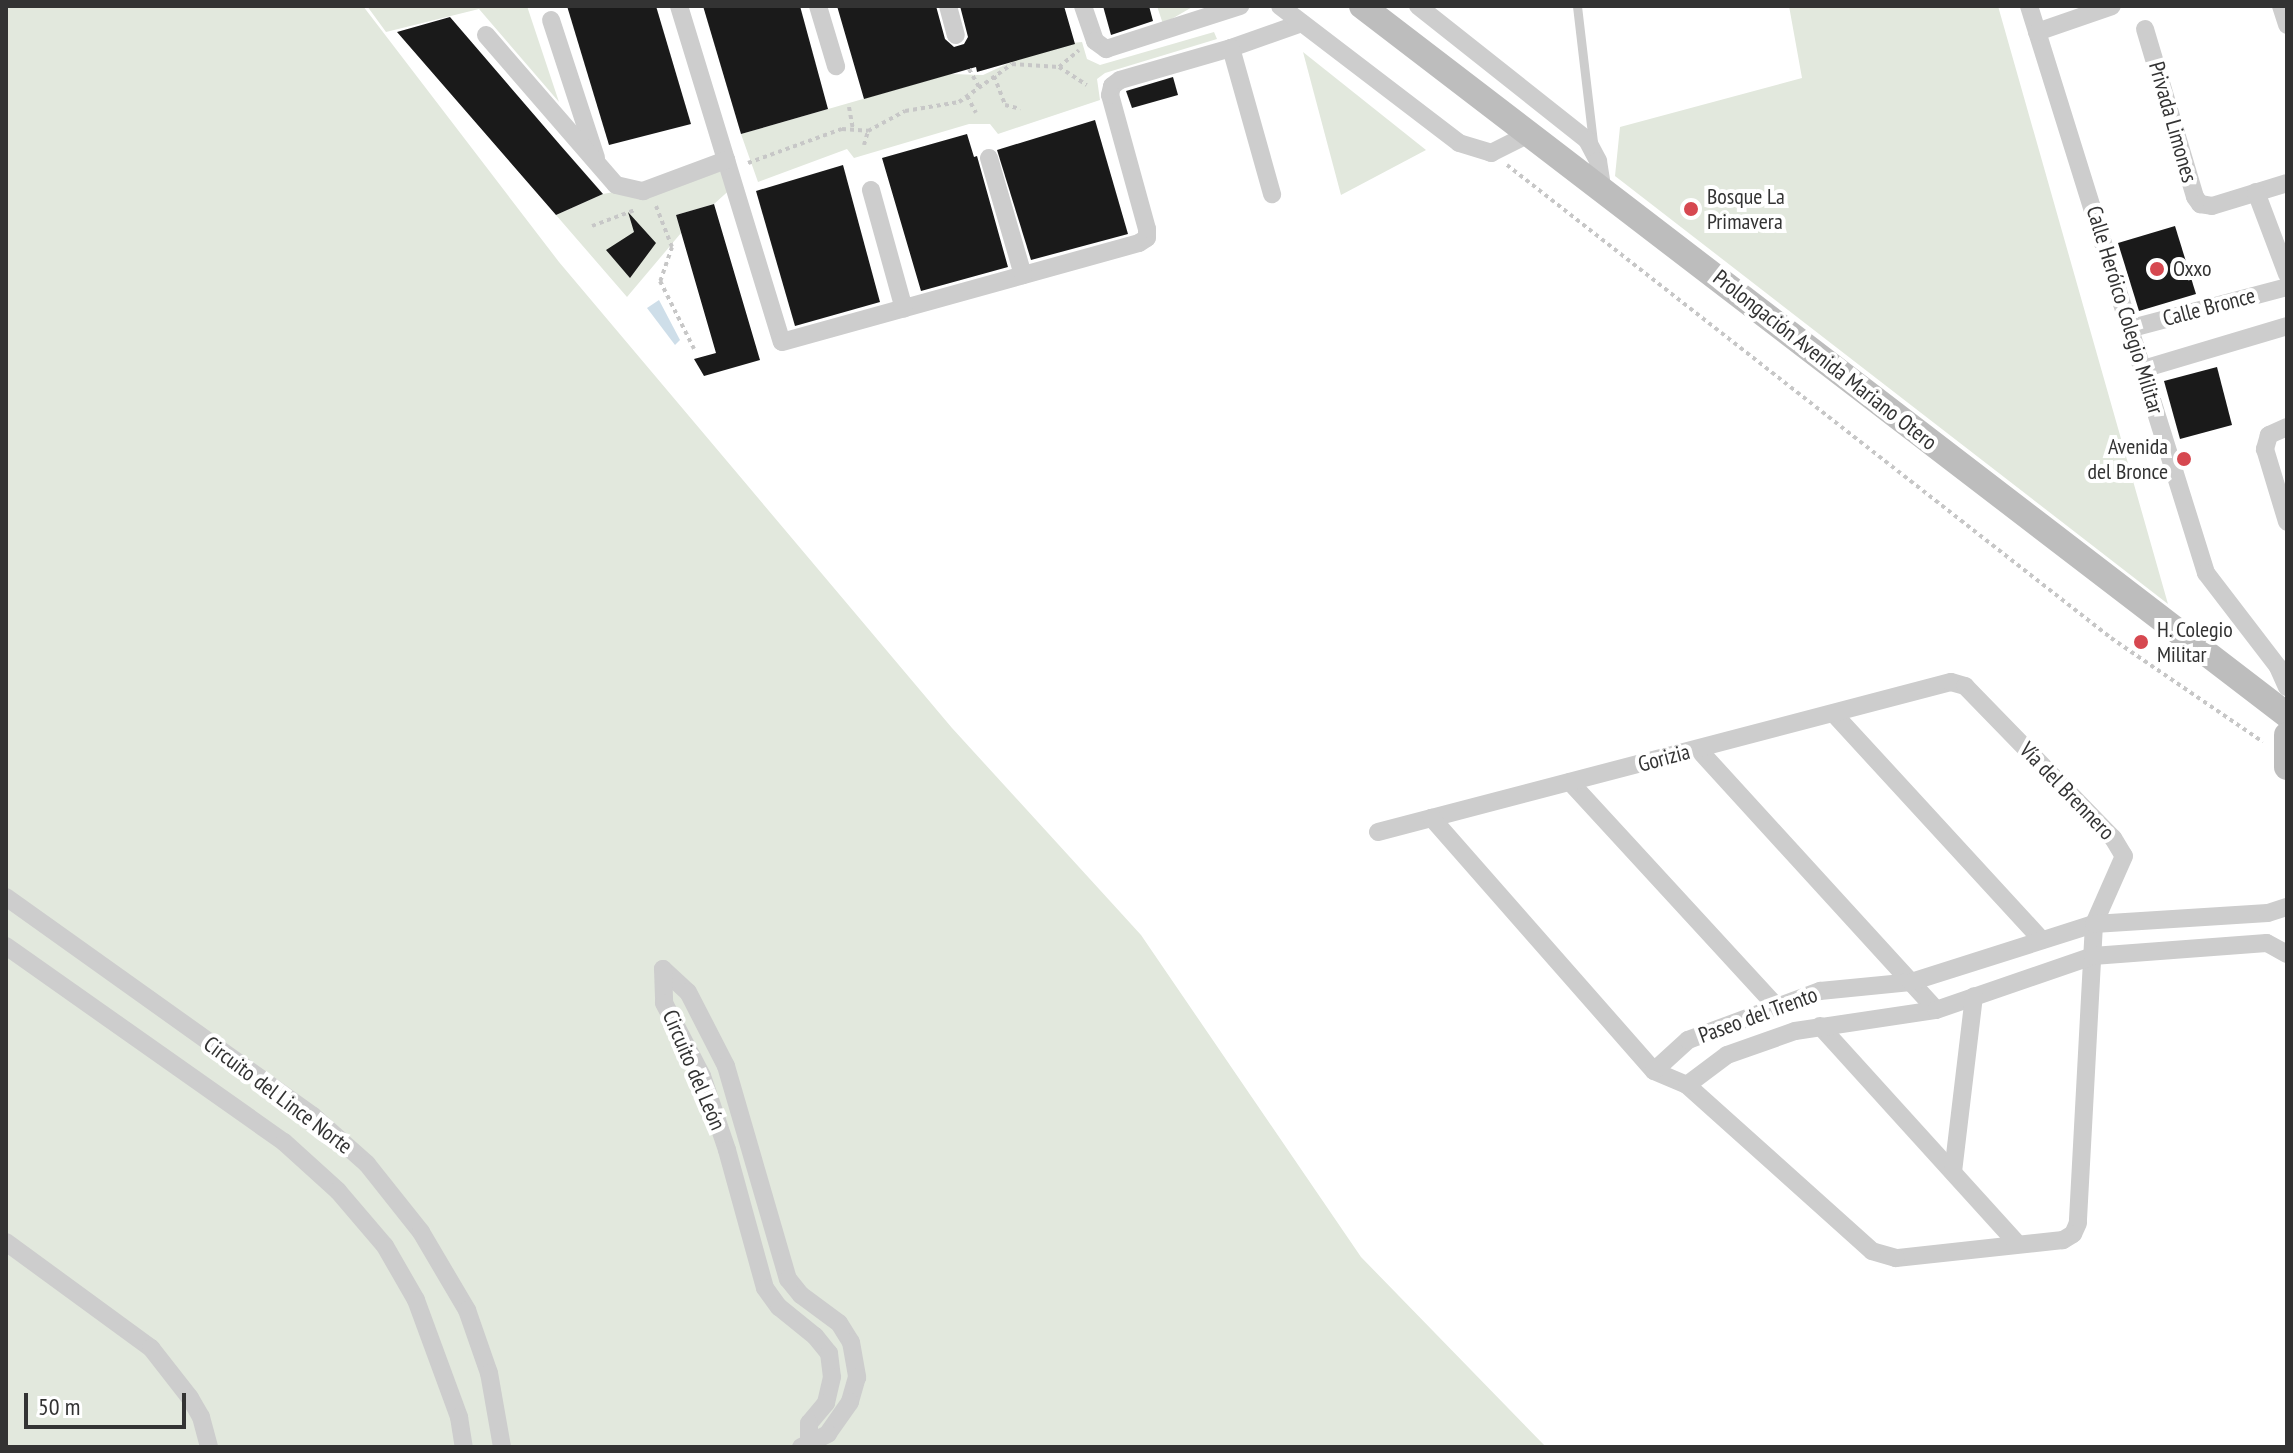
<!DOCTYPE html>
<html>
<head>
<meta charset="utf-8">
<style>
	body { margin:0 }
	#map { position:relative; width:2293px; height:1453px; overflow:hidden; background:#fff; font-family:"PT Sans Narrow",sans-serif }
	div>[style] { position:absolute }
	.green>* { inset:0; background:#e2e8dd }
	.water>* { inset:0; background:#cedee9 }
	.building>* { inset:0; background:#1a1a1a }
	.path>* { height:4px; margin-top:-2px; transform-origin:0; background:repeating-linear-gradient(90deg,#c7c7c7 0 4px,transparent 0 8px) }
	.lane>* { height:9px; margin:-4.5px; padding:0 4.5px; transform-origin:4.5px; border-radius:4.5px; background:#cdcdcd }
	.street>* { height:18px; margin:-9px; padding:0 9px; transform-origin:9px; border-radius:9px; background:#cdcdcd }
	.secondary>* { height:26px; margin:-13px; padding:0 13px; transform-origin:13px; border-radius:13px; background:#bdbdbd }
	.dots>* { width:22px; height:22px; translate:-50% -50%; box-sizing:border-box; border:4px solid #fff; border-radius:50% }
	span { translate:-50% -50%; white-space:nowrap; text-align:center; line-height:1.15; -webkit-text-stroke:8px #fff; paint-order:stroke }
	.street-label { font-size:22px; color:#333 }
	.poi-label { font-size:22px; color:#333 }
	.left { translate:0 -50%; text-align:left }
	.right { translate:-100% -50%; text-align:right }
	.frame { position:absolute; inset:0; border:8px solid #333; pointer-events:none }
	.scale { position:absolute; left:24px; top:1393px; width:162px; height:36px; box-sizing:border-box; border:4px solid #333; border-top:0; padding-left:10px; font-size:24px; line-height:28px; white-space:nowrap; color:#333; -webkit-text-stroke:6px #fff; paint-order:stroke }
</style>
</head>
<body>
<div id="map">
	<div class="green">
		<div style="clip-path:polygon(6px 6px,363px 6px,559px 262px,952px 728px,1141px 935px,1361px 1257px,1546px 1447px,6px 1447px)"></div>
		<div style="clip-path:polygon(367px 6px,527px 6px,559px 102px,479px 9px,386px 32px)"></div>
		<div style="clip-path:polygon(1157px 6px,1194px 6px,1163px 24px)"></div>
		<div style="clip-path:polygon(1789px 6px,1998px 6px,2168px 604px,1615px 176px,1620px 127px,1802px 78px)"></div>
		<div style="clip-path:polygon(1214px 32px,1217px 39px,1105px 73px,1097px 79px,1100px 100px,998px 134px,990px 124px,969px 124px,854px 158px,847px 149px,758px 182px,741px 134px,950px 74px,983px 75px,1024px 56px,1072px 43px,1082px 42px,1087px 59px,1100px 65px)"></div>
		<div style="clip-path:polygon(1303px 52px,1426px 150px,1341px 195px)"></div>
		<div style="clip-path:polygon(729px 170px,734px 186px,714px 204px,676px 215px,681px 233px,627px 297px,556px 215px,603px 194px)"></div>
	</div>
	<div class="water">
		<div style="clip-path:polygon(659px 300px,680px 340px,675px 345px,647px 308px)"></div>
	</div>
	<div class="building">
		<div style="clip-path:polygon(567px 6px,656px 6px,691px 124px,609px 145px)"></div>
		<div style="clip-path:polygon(703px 6px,800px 6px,828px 109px,741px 134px)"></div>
		<div style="clip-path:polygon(837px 6px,936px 6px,945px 39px,954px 47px,964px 44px,968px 37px,960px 6px,1064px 6px,1075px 44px,977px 72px,976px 67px,864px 99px)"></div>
		<div style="clip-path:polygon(1103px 6px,1149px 6px,1153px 21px,1111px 35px)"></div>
		<div style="clip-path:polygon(450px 17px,561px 146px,603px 194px,556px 215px,397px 32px)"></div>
		<div style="clip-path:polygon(1173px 77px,1178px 95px,1132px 108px,1126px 91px)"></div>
		<div style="clip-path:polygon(1095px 120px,1128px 234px,1031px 260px,997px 150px)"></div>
		<div style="clip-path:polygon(967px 134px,974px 157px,977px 156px,1008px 267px,921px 291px,882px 158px)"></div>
		<div style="clip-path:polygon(843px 165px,880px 302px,795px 326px,756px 191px)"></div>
		<div style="clip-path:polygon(714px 204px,760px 360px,704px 376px,694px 359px,716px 353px,676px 215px)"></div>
		<div style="clip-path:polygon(628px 212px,656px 243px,630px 278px,606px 250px,634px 232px)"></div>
		<div style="clip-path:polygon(2175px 226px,2196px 294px,2139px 311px,2118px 243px)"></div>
		<div style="clip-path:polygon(2217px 367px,2232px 425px,2180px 439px,2164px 381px)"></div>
	</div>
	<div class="path">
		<div style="left:1059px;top:67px;width:26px;rotate:-40deg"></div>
		<div style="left:969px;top:69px;width:21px;rotate:61deg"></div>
		<div style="left:994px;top:76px;width:31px;rotate:69deg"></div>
		<div style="left:1005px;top:105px;width:16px;rotate:14deg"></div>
		<div style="left:967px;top:96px;width:19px;rotate:62deg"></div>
		<div style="left:849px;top:107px;width:23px;rotate:80deg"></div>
		<div style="left:864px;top:145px;width:15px;rotate:-74deg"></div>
		<div style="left:748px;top:163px;width:100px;rotate:-19.9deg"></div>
		<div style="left:842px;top:129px;width:26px;rotate:4deg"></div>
		<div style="left:868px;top:131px;width:42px;rotate:-28.4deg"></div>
		<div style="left:905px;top:111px;width:55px;rotate:-9.5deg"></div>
		<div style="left:959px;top:102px;width:65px;rotate:-35.6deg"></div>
		<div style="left:1012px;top:64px;width:47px;rotate:3.7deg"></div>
		<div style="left:1059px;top:67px;width:33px;rotate:33deg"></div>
		<div style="left:1507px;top:165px;width:767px;rotate:38.06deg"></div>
		<div style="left:2111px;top:638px;width:184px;rotate:34.4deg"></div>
		<div style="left:656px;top:206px;width:44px;rotate:68.7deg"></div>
		<div style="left:672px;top:247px;width:36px;rotate:109deg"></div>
		<div style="left:660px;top:281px;width:76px;rotate:63.4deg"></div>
		<div style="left:592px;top:226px;width:46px;rotate:-20.4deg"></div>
	</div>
	<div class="lane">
		<div style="left:1577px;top:6px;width:138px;rotate:83.3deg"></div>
	</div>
	<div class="street">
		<div style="left:679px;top:6px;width:351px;rotate:73deg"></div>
		<div style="left:782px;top:342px;width:370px;rotate:-15.5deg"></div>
		<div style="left:1139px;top:243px;width:9px;rotate:-32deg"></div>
		<div style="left:1147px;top:238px;width:9px;rotate:-90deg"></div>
		<div style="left:1147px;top:229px;width:139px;rotate:-105.4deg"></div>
		<div style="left:1110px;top:95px;width:9px;rotate:-77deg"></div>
		<div style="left:1112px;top:86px;width:10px;rotate:-37deg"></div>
		<div style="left:1120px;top:80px;width:116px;rotate:-16.1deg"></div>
		<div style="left:1231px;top:48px;width:75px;rotate:-19.4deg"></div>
		<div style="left:818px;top:6px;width:63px;rotate:73.3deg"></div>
		<div style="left:948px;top:6px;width:30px;rotate:75deg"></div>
		<div style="left:1083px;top:6px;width:37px;rotate:71deg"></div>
		<div style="left:1095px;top:41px;width:14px;rotate:36deg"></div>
		<div style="left:1106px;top:49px;width:141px;rotate:-17.8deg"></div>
		<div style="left:1280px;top:6px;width:225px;rotate:37.4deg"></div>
		<div style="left:1459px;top:143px;width:34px;rotate:17deg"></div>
		<div style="left:1491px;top:153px;width:40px;rotate:-26.6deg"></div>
		<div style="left:1418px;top:6px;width:216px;rotate:38.4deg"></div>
		<div style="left:1587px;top:140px;width:24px;rotate:62deg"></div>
		<div style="left:1598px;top:161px;width:26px;rotate:81deg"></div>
		<div style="left:2029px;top:6px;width:594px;rotate:72.66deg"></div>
		<div style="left:2206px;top:573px;width:118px;rotate:52.5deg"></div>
		<div style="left:2278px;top:667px;width:22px;rotate:66deg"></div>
		<div style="left:2281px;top:6px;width:20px;rotate:72deg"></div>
		<div style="left:551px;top:20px;width:145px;rotate:71.9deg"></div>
		<div style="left:2145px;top:29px;width:175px;rotate:73.4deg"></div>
		<div style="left:2195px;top:197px;width:9px;rotate:54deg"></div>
		<div style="left:2200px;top:204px;width:12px;rotate:9deg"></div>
		<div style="left:2212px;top:206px;width:78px;rotate:-17deg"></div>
		<div style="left:2037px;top:32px;width:79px;rotate:-19.1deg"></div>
		<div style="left:486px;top:35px;width:198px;rotate:49.1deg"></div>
		<div style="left:616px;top:185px;width:28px;rotate:13deg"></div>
		<div style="left:643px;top:191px;width:89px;rotate:-20.5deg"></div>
		<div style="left:1231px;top:48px;width:152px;rotate:74.3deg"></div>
		<div style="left:989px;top:158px;width:122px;rotate:73.8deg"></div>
		<div style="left:871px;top:190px;width:123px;rotate:74.5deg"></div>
		<div style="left:2256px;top:192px;width:88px;rotate:69.3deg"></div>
		<div style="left:2132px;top:328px;width:160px;rotate:-14.8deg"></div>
		<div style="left:2143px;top:369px;width:150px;rotate:-16.6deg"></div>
		<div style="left:2287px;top:427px;width:20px;rotate:156deg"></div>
		<div style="left:2269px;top:435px;width:15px;rotate:106deg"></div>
		<div style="left:2265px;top:449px;width:76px;rotate:73.2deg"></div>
		<div style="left:1834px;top:714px;width:307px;rotate:47.4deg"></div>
		<div style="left:1698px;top:749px;width:353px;rotate:47.6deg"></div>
		<div style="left:1570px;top:782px;width:306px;rotate:47.4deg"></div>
		<div style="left:1378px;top:832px;width:592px;rotate:-14.67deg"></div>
		<div style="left:1951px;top:682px;width:15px;rotate:16deg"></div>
		<div style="left:1965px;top:686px;width:212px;rotate:45.8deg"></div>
		<div style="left:2113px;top:838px;width:21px;rotate:59deg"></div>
		<div style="left:2124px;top:856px;width:74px;rotate:113.8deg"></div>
		<div style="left:2094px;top:924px;width:299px;rotate:93.1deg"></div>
		<div style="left:2078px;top:1223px;width:12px;rotate:114deg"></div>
		<div style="left:2073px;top:1234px;width:12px;rotate:149deg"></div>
		<div style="left:2063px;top:1240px;width:168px;rotate:173.8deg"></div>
		<div style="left:1896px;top:1258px;width:25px;rotate:-164deg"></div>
		<div style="left:1872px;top:1251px;width:249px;rotate:-138.1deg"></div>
		<div style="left:1687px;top:1085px;width:36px;rotate:-157deg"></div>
		<div style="left:1654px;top:1071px;width:337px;rotate:-131.3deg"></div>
		<div style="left:6px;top:897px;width:377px;rotate:35.5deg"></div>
		<div style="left:313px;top:1116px;width:72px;rotate:41.6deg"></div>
		<div style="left:367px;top:1164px;width:87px;rotate:51.5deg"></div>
		<div style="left:421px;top:1232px;width:91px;rotate:59.5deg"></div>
		<div style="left:467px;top:1310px;width:67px;rotate:70.8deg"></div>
		<div style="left:489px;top:1373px;width:75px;rotate:80deg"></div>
		<div style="left:6px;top:946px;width:340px;rotate:35.2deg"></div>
		<div style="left:284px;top:1142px;width:73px;rotate:42.2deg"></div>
		<div style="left:338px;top:1191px;width:72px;rotate:49.5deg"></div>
		<div style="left:385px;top:1246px;width:62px;rotate:60.1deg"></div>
		<div style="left:416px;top:1300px;width:125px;rotate:69.8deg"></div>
		<div style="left:459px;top:1417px;width:30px;rotate:81deg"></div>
		<div style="left:663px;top:969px;width:34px;rotate:43deg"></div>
		<div style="left:688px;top:992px;width:83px;rotate:62.8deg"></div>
		<div style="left:726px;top:1066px;width:222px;rotate:73.8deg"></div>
		<div style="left:788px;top:1279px;width:21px;rotate:51deg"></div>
		<div style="left:801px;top:1295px;width:47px;rotate:36.4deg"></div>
		<div style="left:839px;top:1323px;width:22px;rotate:58deg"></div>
		<div style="left:851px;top:1342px;width:36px;rotate:80deg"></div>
		<div style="left:857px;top:1377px;width:26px;rotate:106deg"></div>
		<div style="left:850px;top:1402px;width:39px;rotate:125deg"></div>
		<div style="left:828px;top:1434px;width:30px;rotate:154deg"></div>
		<div style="left:663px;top:969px;width:34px;rotate:88deg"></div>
		<div style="left:664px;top:1003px;width:82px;rotate:62.5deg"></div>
		<div style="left:702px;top:1076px;width:78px;rotate:71.3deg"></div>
		<div style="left:727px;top:1150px;width:143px;rotate:74.6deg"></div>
		<div style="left:765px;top:1288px;width:24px;rotate:54deg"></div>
		<div style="left:779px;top:1307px;width:46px;rotate:38.9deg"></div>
		<div style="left:815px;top:1336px;width:22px;rotate:51deg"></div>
		<div style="left:829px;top:1353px;width:24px;rotate:83deg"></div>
		<div style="left:832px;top:1377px;width:27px;rotate:103deg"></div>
		<div style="left:826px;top:1403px;width:26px;rotate:130deg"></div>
		<div style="left:809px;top:1423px;width:19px;rotate:90deg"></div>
		<div style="left:1820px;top:1026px;width:294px;rotate:47.8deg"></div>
		<div style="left:1654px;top:1071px;width:46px;rotate:-42.4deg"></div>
		<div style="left:1688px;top:1040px;width:141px;rotate:-20.4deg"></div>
		<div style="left:1820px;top:991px;width:91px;rotate:-5.6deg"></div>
		<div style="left:1911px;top:982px;width:192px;rotate:-17.6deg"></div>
		<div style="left:2094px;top:924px;width:174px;rotate:-3.6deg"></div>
		<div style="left:2268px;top:913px;width:20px;rotate:-18deg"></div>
		<div style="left:1687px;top:1085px;width:50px;rotate:-36.9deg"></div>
		<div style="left:1727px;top:1055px;width:72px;rotate:-19.4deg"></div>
		<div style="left:1795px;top:1031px;width:143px;rotate:-8.5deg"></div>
		<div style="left:1936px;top:1010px;width:166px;rotate:-19deg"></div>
		<div style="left:2093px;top:956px;width:174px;rotate:-4.3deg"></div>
		<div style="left:2267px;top:943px;width:23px;rotate:29deg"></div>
		<div style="left:1953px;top:1172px;width:177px;rotate:-83.2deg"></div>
		<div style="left:6px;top:1242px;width:180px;rotate:36.2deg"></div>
		<div style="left:151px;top:1348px;width:63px;rotate:52deg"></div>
		<div style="left:190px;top:1398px;width:22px;rotate:60deg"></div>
		<div style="left:201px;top:1417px;width:31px;rotate:75deg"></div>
	</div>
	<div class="secondary">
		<div style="left:1362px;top:6px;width:1165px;rotate:37.47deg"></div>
		<div style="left:2287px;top:735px;width:32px;rotate:90deg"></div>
	</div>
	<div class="dots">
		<div style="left:1691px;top:209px;background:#d64850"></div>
		<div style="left:2157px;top:269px;background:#d64850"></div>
		<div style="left:2184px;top:459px;background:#d64850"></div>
		<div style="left:2141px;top:642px;background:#d64850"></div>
	</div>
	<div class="street-label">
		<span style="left:2173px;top:122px;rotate:74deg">Privada Limones</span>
		<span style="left:2209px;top:307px;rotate:-15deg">Calle Bronce</span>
		<span style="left:2125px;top:310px;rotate:73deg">Calle Heróico Colegio Militar</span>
		<span style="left:1825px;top:360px;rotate:38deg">Prolongación Avenida Mariano Otero</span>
		<span style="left:1664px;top:758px;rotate:-15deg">Gorizia</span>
		<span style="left:2067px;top:791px;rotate:46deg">Vía del Brennero</span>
		<span style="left:1758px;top:1015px;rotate:-20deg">Paseo del Trento</span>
		<span style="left:694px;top:1070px;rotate:67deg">Circuito del León</span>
		<span style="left:278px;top:1095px;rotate:37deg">Circuito del Lince Norte</span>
	</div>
	<div class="poi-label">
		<span class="left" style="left:1707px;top:209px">Bosque La<br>Primavera</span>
		<span class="left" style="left:2173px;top:269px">Oxxo</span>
		<span class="right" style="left:2168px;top:459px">Avenida<br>del Bronce</span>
		<span class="left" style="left:2157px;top:642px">H. Colegio<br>Militar</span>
	</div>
	<div class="frame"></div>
	<div class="scale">50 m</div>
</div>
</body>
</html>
